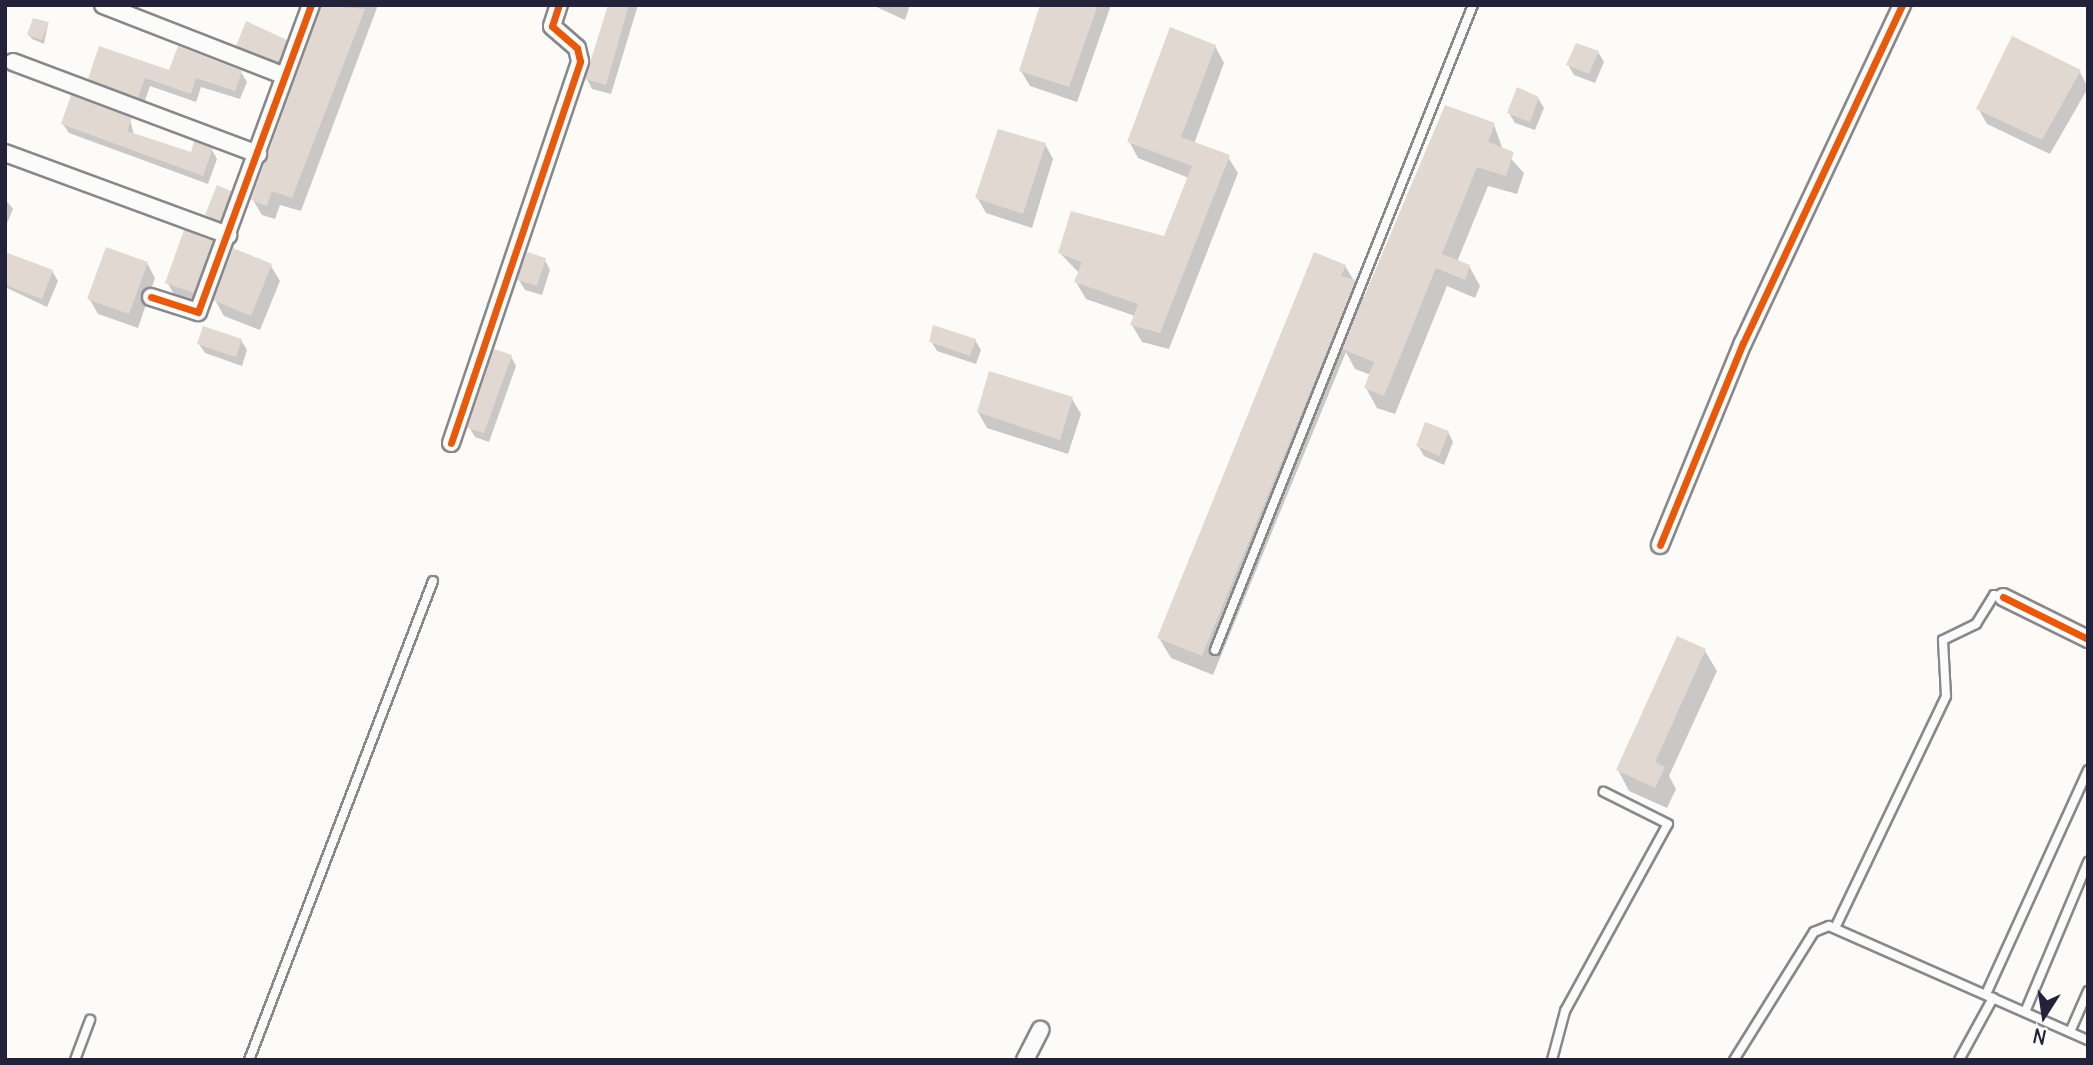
<!DOCTYPE html>
<html>
<head>
<meta charset="utf-8">
<style>
	body { margin:0 }
	#map { position:relative; width:2093px; height:1065px; overflow:hidden; background:#fcfbf8; font-family:Delius,sans-serif }
	div>[style] { position:absolute }
	.shadow>* { inset:0; background:#0003 }
	.building>* { inset:0; background:#e2d8d2 }
	.roads { filter:drop-shadow(2px 0 #88888c) drop-shadow(-2px 0 #88888c) drop-shadow(0 2px #88888c) drop-shadow(0 -2px #88888c) }
	.service>* { height:8px; margin:-4px; padding:0 4px; transform-origin:4px; border-radius:4px; background:#fbfbf9 }
	.minor>* { height:16px; margin:-8px; padding:0 8px; transform-origin:8px; border-radius:8px; background:#fbfbf9 }
	.cycleway>* { height:7px; margin:-3.5px; padding:0 3.5px; transform-origin:3.5px; border-radius:3.5px; background:#e8590c }
	span { translate:-50% -50%; white-space:nowrap; text-align:center; line-height:1.15; -webkit-text-stroke:6px #fdfcf7; paint-order:stroke }
	.frame { position:absolute; inset:0; border:7px solid #22223b; pointer-events:none }
	.north { position:absolute; left:2009px; top:981px; width:70px; height:70px; -webkit-text-stroke:5px #fdfcf7; paint-order:stroke; rotate:192deg; font-size:19px; font-weight:700; line-height:28px; text-align:center; color:#22223b }
	.north::after { content:''; display:block; margin:auto; width:24px; height:32px; background:#22223b; clip-path:polygon(50% 0,100% 100%,50% 72%,0 100%) }
</style>
</head>
<body>
<div id="map">
	<div class="shadow">
		<div style="clip-path:polygon(323px 5px,378px 5px,301px 211px,280px 205px,275px 219px,262px 215px,253px 200px)"></div>
		<div style="clip-path:polygon(612px 5px,638px 5px,611px 94px,592px 89px,587px 79px)"></div>
		<div style="clip-path:polygon(872px 5px,910px 5px,905px 20px)"></div>
		<div style="clip-path:polygon(1043px 5px,1111px 5px,1077px 102px,1030px 86px,1021px 71px)"></div>
		<div style="clip-path:polygon(48px 24px,44px 44px,32px 39px,29px 35px)"></div>
		<div style="clip-path:polygon(286px 41px,292px 51px,284px 71px,244px 55px,238px 45px)"></div>
		<div style="clip-path:polygon(1215px 46px,1224px 63px,1194px 144px,1228px 157px,1238px 173px,1169px 349px,1142px 342px,1132px 325px,1135px 316px,1086px 299px,1076px 282px,1079px 273px,1060px 253px,1165px 238px,1189px 178px,1138px 158px,1129px 141px)"></div>
		<div style="clip-path:polygon(1598px 52px,1604px 62px,1595px 83px,1574px 75px,1568px 65px)"></div>
		<div style="clip-path:polygon(241px 72px,247px 82px,240px 99px,201px 87px,196px 102px,150px 86px,143px 106px,96px 88px,90px 79px)"></div>
		<div style="clip-path:polygon(2080px 72px,2088px 88px,2050px 154px,1987px 124px,1978px 108px)"></div>
		<div style="clip-path:polygon(1538px 98px,1544px 108px,1535px 130px,1515px 123px,1509px 113px)"></div>
		<div style="clip-path:polygon(130px 119px,134px 135px,192px 155px,212px 150px,217px 159px,208px 184px,69px 133px,63px 124px)"></div>
		<div style="clip-path:polygon(1494px 125px,1503px 150px,1524px 173px,1517px 194px,1488px 186px,1457px 262px,1469px 266px,1480px 286px,1475px 298px,1447px 286px,1395px 414px,1377px 408px,1366px 388px,1371px 375px,1355px 369px,1346px 352px,1213px 675px,1171px 658px,1159px 638px,1345px 266px,1365px 299px)"></div>
		<div style="clip-path:polygon(1045px 144px,1053px 159px,1032px 228px,986px 213px,977px 197px)"></div>
		<div style="clip-path:polygon(230px 192px,236px 202px,226px 230px,207px 215px)"></div>
		<div style="clip-path:polygon(5px 199px,13px 209px,5px 228px)"></div>
		<div style="clip-path:polygon(212px 242px,221px 257px,202px 307px,176px 298px,167px 282px)"></div>
		<div style="clip-path:polygon(545px 260px,550px 270px,542px 295px,525px 290px,519px 280px)"></div>
		<div style="clip-path:polygon(147px 263px,155px 278px,138px 328px,98px 314px,89px 298px)"></div>
		<div style="clip-path:polygon(271px 266px,280px 281px,260px 330px,224px 316px,215px 300px)"></div>
		<div style="clip-path:polygon(52px 271px,58px 281px,47px 307px,5px 287px,5px 279px)"></div>
		<div style="clip-path:polygon(241px 340px,247px 350px,242px 366px,205px 353px,199px 344px)"></div>
		<div style="clip-path:polygon(975px 340px,981px 350px,976px 364px,937px 351px,931px 341px)"></div>
		<div style="clip-path:polygon(511px 356px,516px 366px,489px 442px,475px 437px,469px 427px)"></div>
		<div style="clip-path:polygon(1072px 399px,1081px 414px,1068px 454px,987px 428px,978px 412px)"></div>
		<div style="clip-path:polygon(1448px 432px,1453px 442px,1444px 465px,1424px 456px,1418px 446px)"></div>
		<div style="clip-path:polygon(1705px 651px,1717px 671px,1669px 776px,1676px 789px,1667px 808px,1629px 791px,1618px 770px)"></div>
	</div>
	<div class="building">
		<div style="clip-path:polygon(322px 5px,365px 9px,292px 198px,272px 191px,267px 206px,251px 200px)"></div>
		<div style="clip-path:polygon(608px 5px,629px 5px,606px 85px,585px 79px)"></div>
		<div style="clip-path:polygon(1040px 5px,1098px 5px,1069px 87px,1019px 71px)"></div>
		<div style="clip-path:polygon(33px 18px,49px 22px,42px 40px,27px 35px)"></div>
		<div style="clip-path:polygon(246px 21px,287px 40px,279px 62px,236px 46px)"></div>
		<div style="clip-path:polygon(1170px 27px,1216px 45px,1181px 137px,1230px 155px,1160px 333px,1130px 325px,1138px 304px,1074px 282px,1082px 262px,1058px 253px,1071px 211px,1164px 236px,1192px 166px,1127px 142px)"></div>
		<div style="clip-path:polygon(2012px 36px,2081px 70px,2042px 140px,1976px 109px)"></div>
		<div style="clip-path:polygon(1576px 43px,1599px 51px,1589px 74px,1566px 65px)"></div>
		<div style="clip-path:polygon(99px 46px,169px 70px,178px 46px,242px 71px,235px 91px,196px 78px,191px 94px,145px 78px,138px 98px,88px 79px)"></div>
		<div style="clip-path:polygon(1517px 87px,1539px 97px,1530px 122px,1507px 113px)"></div>
		<div style="clip-path:polygon(71px 95px,132px 118px,127px 131px,191px 152px,194px 141px,213px 148px,203px 176px,61px 124px)"></div>
		<div style="clip-path:polygon(1445px 105px,1495px 123px,1488px 142px,1514px 152px,1506px 176px,1477px 167px,1442px 254px,1470px 265px,1465px 280px,1436px 268px,1384px 396px,1364px 388px,1374px 362px,1342px 349px)"></div>
		<div style="clip-path:polygon(998px 129px,1046px 143px,1023px 214px,975px 198px)"></div>
		<div style="clip-path:polygon(217px 185px,231px 191px,220px 221px,205px 215px)"></div>
		<div style="clip-path:polygon(184px 230px,213px 241px,194px 293px,165px 283px)"></div>
		<div style="clip-path:polygon(106px 247px,148px 262px,129px 314px,87px 299px)"></div>
		<div style="clip-path:polygon(233px 248px,272px 264px,251px 316px,213px 300px)"></div>
		<div style="clip-path:polygon(5px 252px,53px 270px,42px 299px,5px 285px)"></div>
		<div style="clip-path:polygon(527px 252px,546px 258px,537px 286px,517px 280px)"></div>
		<div style="clip-path:polygon(1314px 252px,1346px 265px,1341px 276px,1356px 280px,1202px 656px,1157px 638px)"></div>
		<div style="clip-path:polygon(933px 325px,976px 339px,970px 356px,929px 342px)"></div>
		<div style="clip-path:polygon(203px 326px,242px 339px,236px 357px,197px 344px)"></div>
		<div style="clip-path:polygon(494px 349px,512px 355px,484px 433px,467px 428px)"></div>
		<div style="clip-path:polygon(989px 371px,1073px 397px,1060px 440px,977px 412px)"></div>
		<div style="clip-path:polygon(1425px 422px,1449px 431px,1439px 456px,1416px 446px)"></div>
		<div style="clip-path:polygon(1677px 636px,1706px 649px,1655px 762px,1665px 767px,1655px 788px,1616px 770px)"></div>
	</div>
	<div class="roads">
		<div class="service">
			<div style="left:1215px;top:650px;width:695px;rotate:-68.2deg"></div>
			<div style="left:1835px;top:928px;width:257px;rotate:-64.4deg"></div>
			<div style="left:1946px;top:696px;width:56px;rotate:-93.1deg"></div>
			<div style="left:1943px;top:640px;width:37px;rotate:-26deg"></div>
			<div style="left:1976px;top:624px;width:34px;rotate:-58deg"></div>
			<div style="left:1994px;top:595px;width:9px;rotate:13deg"></div>
			<div style="left:1986px;top:994px;width:246px;rotate:-65.5deg"></div>
			<div style="left:2025px;top:1012px;width:163px;rotate:-67.2deg"></div>
			<div style="left:2070px;top:1032px;width:45px;rotate:-66.3deg"></div>
			<div style="left:75px;top:1060px;width:43px;rotate:-69.4deg"></div>
			<div style="left:249px;top:1060px;width:513px;rotate:-68.99deg"></div>
			<div style="left:1552px;top:1060px;width:51px;rotate:-75.1deg"></div>
			<div style="left:1565px;top:1011px;width:213px;rotate:-61.2deg"></div>
			<div style="left:1668px;top:824px;width:72px;rotate:-153.4deg"></div>
			<div style="left:1734px;top:1060px;width:151px;rotate:-58deg"></div>
			<div style="left:1814px;top:932px;width:16px;rotate:-22deg"></div>
			<div style="left:1829px;top:926px;width:283px;rotate:23.8deg"></div>
			<div style="left:1959px;top:1060px;width:71px;rotate:-61.3deg"></div>
		</div>
		<div class="minor">
			<div style="left:103px;top:5px;width:195px;rotate:21.3deg"></div>
			<div style="left:13px;top:62px;width:262px;rotate:20.6deg"></div>
			<div style="left:5px;top:153px;width:238px;rotate:20.2deg"></div>
			<div style="left:151px;top:297px;width:49px;rotate:17.7deg"></div>
			<div style="left:198px;top:312px;width:327px;rotate:-69.8deg"></div>
			<div style="left:451px;top:443px;width:403px;rotate:-71.3deg"></div>
			<div style="left:580px;top:61px;width:13px;rotate:-103deg"></div>
			<div style="left:577px;top:48px;width:33px;rotate:-139deg"></div>
			<div style="left:552px;top:26px;width:22px;rotate:-72deg"></div>
			<div style="left:1660px;top:545px;width:218px;rotate:-67.7deg"></div>
			<div style="left:1743px;top:343px;width:374px;rotate:-64.8deg"></div>
			<div style="left:2003px;top:597px;width:95px;rotate:26.3deg"></div>
			<div style="left:1025px;top:1060px;width:34px;rotate:-63deg"></div>
		</div>
	</div>
	<div class="cycleway">
		<div style="left:151px;top:297px;width:49px;rotate:17.7deg"></div>
		<div style="left:198px;top:312px;width:327px;rotate:-69.8deg"></div>
		<div style="left:451px;top:443px;width:403px;rotate:-71.3deg"></div>
		<div style="left:580px;top:61px;width:13px;rotate:-103deg"></div>
		<div style="left:577px;top:48px;width:33px;rotate:-139deg"></div>
		<div style="left:552px;top:26px;width:22px;rotate:-72deg"></div>
		<div style="left:1660px;top:545px;width:218px;rotate:-67.7deg"></div>
		<div style="left:1743px;top:343px;width:374px;rotate:-64.8deg"></div>
		<div style="left:2003px;top:597px;width:95px;rotate:26.3deg"></div>
	</div>
	<div class="frame"></div>
	<div class="north">N</div>
</div>
</body>
</html>
